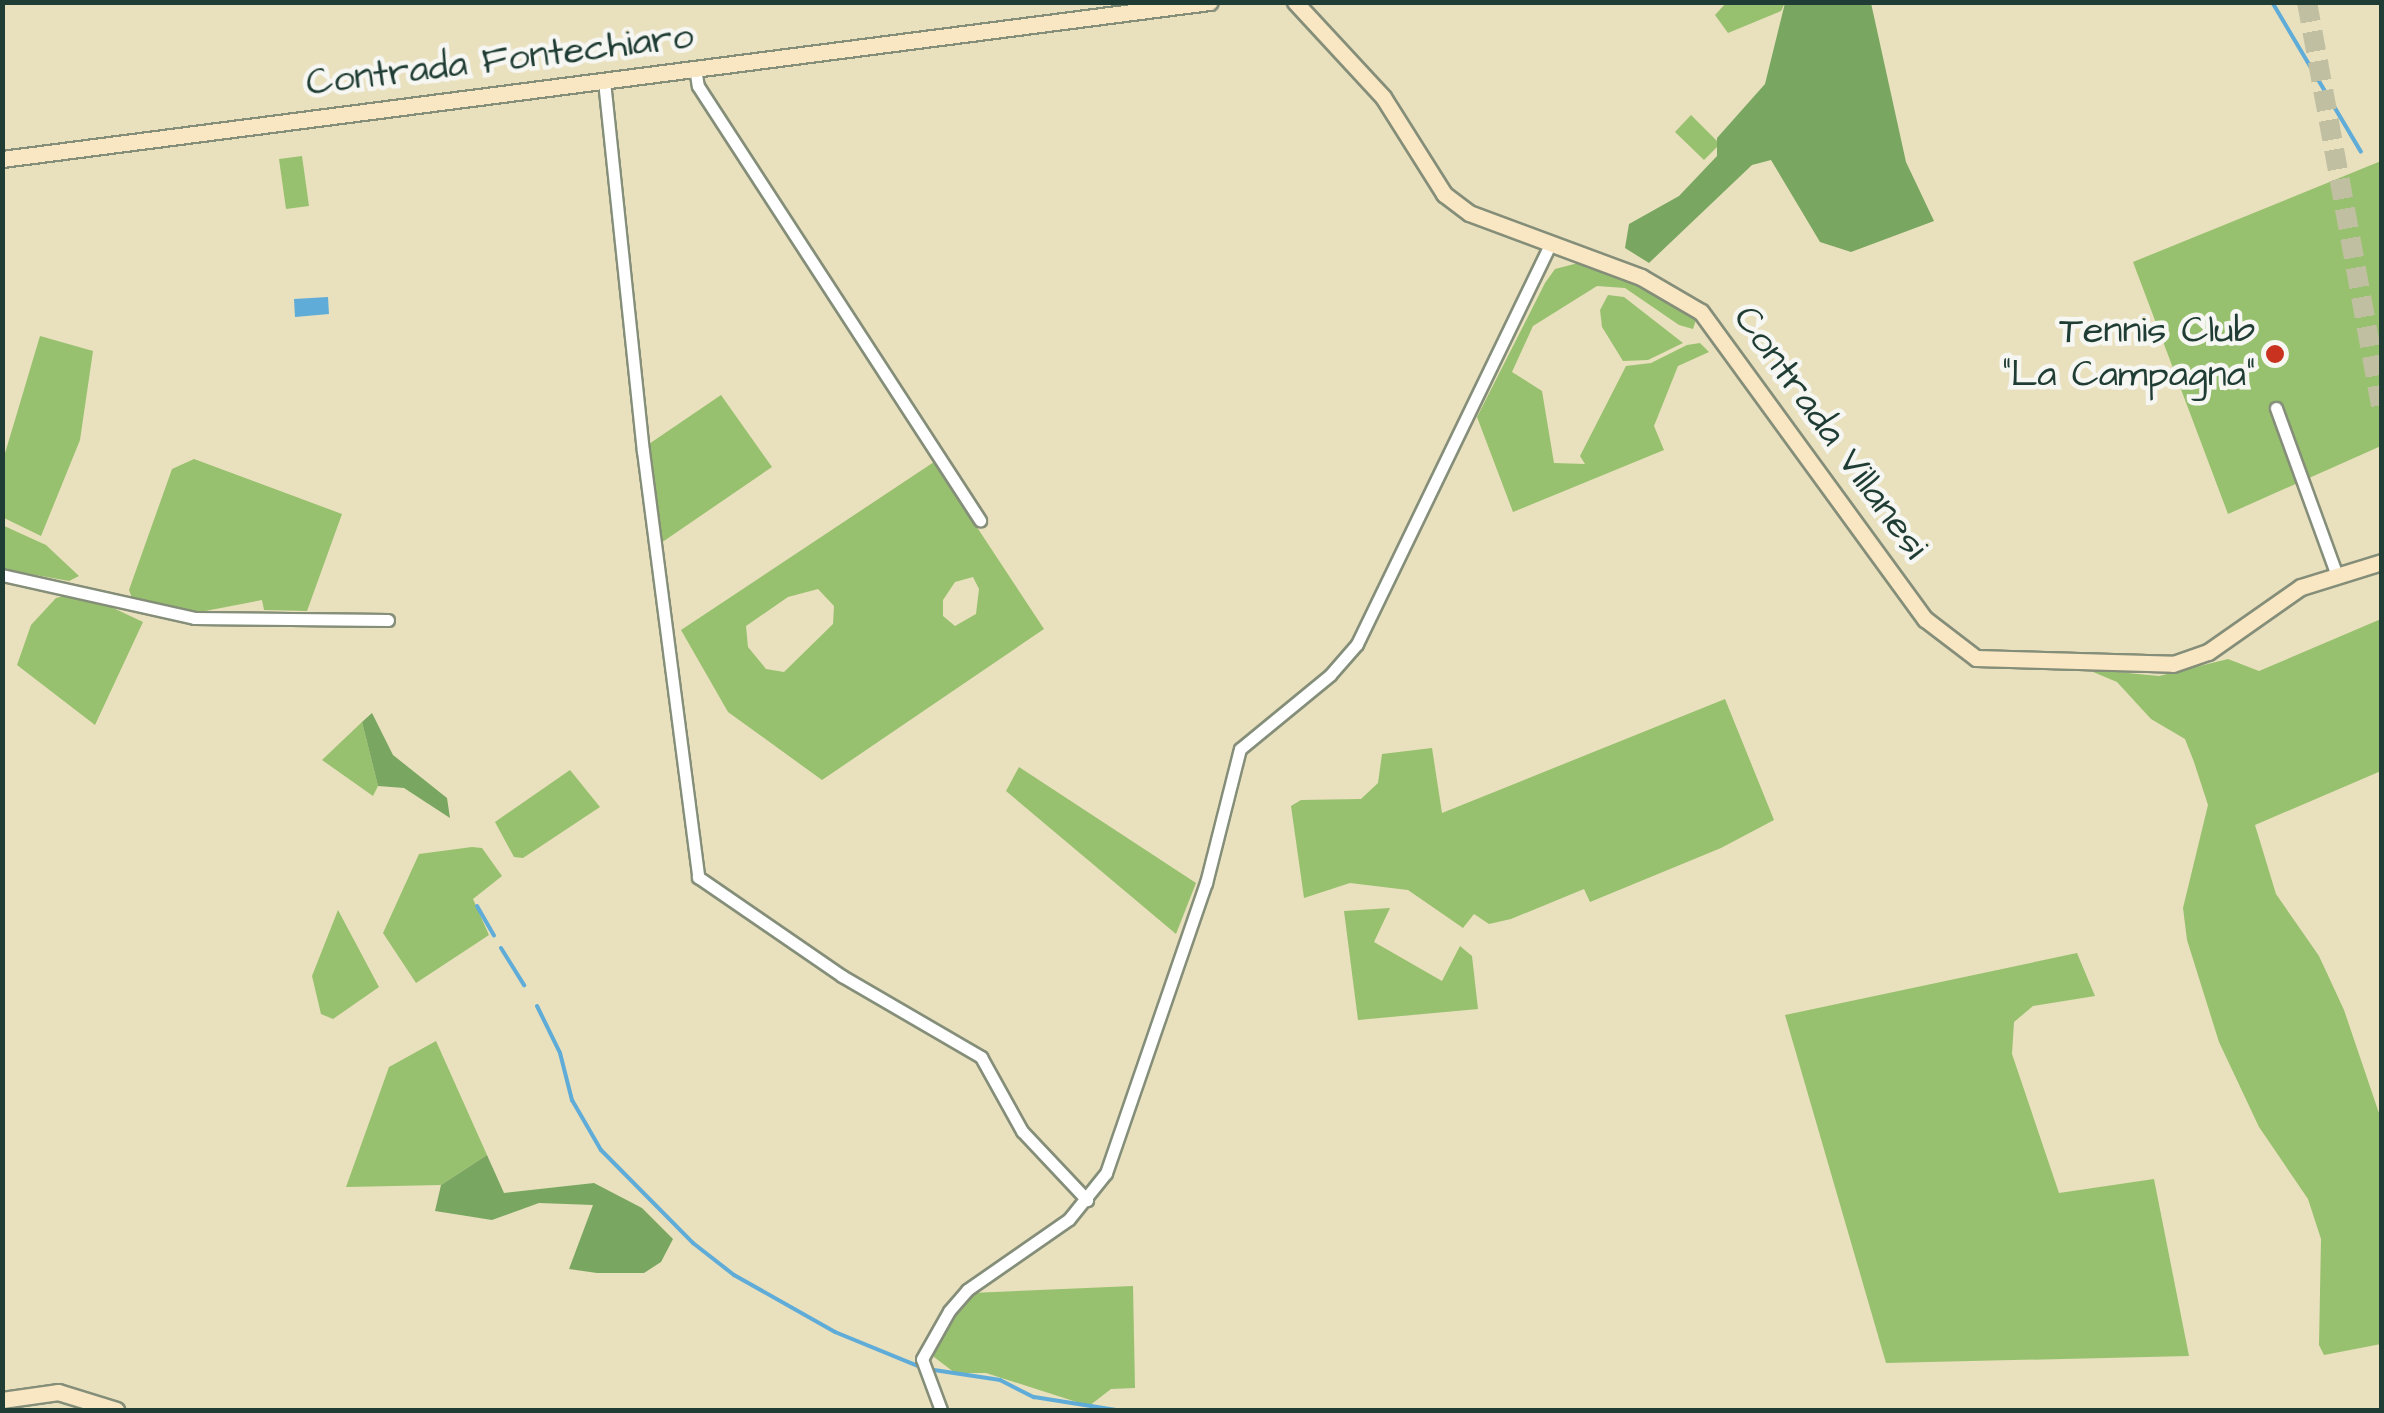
<!DOCTYPE html>
<html>
<head>
<meta charset="utf-8">
<style>
	body { margin:0 }
	#map { position:relative; width:2384px; height:1413px; overflow:hidden; background:#e9e0be; font-family:"Architects Daughter",sans-serif }
	div>[style] { position:absolute }
	.green>* { inset:0; background:#97c16e }
	.forest>* { inset:0; background:#79a761 }
	.water>* { inset:0; background:#5eacd7 }
	.stream>* { height:4px; margin:-2px; padding:0 2px; transform-origin:2px; border-radius:2px; background:#5eacd7 }
	.highway-tunnel>* { height:20px; margin-top:-10px; transform-origin:0; background:repeating-linear-gradient(90deg,#c1bfa2 0 20px,transparent 0 30px) }
	.roads { filter:drop-shadow(2px 0 #848e79) drop-shadow(-2px 0 #848e79) drop-shadow(0 2px #848e79) drop-shadow(0 -2px #848e79) }
	.street>* { height:11px; margin:-5.5px; padding:0 5.5px; transform-origin:5.5px; border-radius:5.5px; background:#fff }
	.secondary>* { height:15px; margin:-7.5px; padding:0 7.5px; transform-origin:7.5px; border-radius:7.5px; background:#f9e7c3 }
	.dots>* { width:28px; height:28px; translate:-50% -50%; box-sizing:border-box; border:5px solid #f6f6f2; border-radius:50% }
	span { translate:-50% -50%; white-space:nowrap; text-align:center; line-height:1.15; -webkit-text-stroke:9px #f6f6f2; paint-order:stroke }
	.street-label { font-size:38px; color:#1f3d34 }
	.poi-label { font-size:38px; color:#1f3d34 }
	.right { translate:-100% -50%; text-align:right }
	.frame { position:absolute; inset:0; border:5px solid #1f3d34; pointer-events:none }
</style>
</head>
<body>
<div id="map">
	<div class="green">
		<div style="clip-path:polygon(1726px 3px,1785px 3px,1781px 11px,1728px 33px,1715px 15px)"></div>
		<div style="clip-path:polygon(1691px 115px,1720px 144px,1704px 160px,1675px 132px)"></div>
		<div style="clip-path:polygon(302px 156px,309px 206px,286px 209px,279px 159px)"></div>
		<div style="clip-path:polygon(2381px 161px,2381px 446px,2228px 514px,2133px 262px)"></div>
		<div style="clip-path:polygon(1582px 262px,1643px 283px,1696px 320px,1693px 329px,1679px 325px,1625px 288px,1597px 286px,1533px 326px,1512px 372px,1542px 391px,1554px 463px,1585px 464px,1580px 456px,1626px 366px,1651px 363px,1687px 345px,1700px 343px,1709px 352px,1678px 366px,1654px 426px,1664px 450px,1513px 512px,1477px 417px,1545px 283px,1555px 269px)"></div>
		<div style="clip-path:polygon(1608px 295px,1624px 297px,1683px 343px,1648px 360px,1623px 361px,1602px 327px,1600px 310px)"></div>
		<div style="clip-path:polygon(40px 336px,93px 351px,80px 440px,41px 536px,2px 517px,3px 460px)"></div>
		<div style="clip-path:polygon(721px 395px,772px 467px,658px 545px,646px 446px)"></div>
		<div style="clip-path:polygon(194px 459px,342px 514px,307px 611px,264px 610px,262px 600px,200px 612px,132px 598px,129px 590px,172px 469px)"></div>
		<div style="clip-path:polygon(evenodd,934px 462px,1044px 629px,822px 780px,728px 712px,681px 630px,934px 462px,973px 577px,979px 589px,976px 614px,955px 626px,943px 616px,943px 600px,955px 582px,973px 577px,934px 462px,818px 589px,834px 606px,833px 624px,784px 672px,766px 669px,748px 647px,746px 626px,788px 597px,818px 589px)"></div>
		<div style="clip-path:polygon(2px 525px,46px 545px,79px 576px,69px 581px,3px 569px)"></div>
		<div style="clip-path:polygon(79px 592px,143px 622px,95px 725px,17px 665px,31px 625px,56px 598px)"></div>
		<div style="clip-path:polygon(2381px 619px,2381px 771px,2255px 825px,2276px 894px,2319px 956px,2344px 1010px,2381px 1119px,2381px 1344px,2324px 1355px,2319px 1345px,2321px 1239px,2308px 1199px,2259px 1127px,2219px 1042px,2187px 940px,2183px 908px,2208px 805px,2194px 762px,2185px 739px,2151px 719px,2117px 682px,2086px 669px,2159px 676px,2228px 659px,2259px 671px)"></div>
		<div style="clip-path:polygon(1725px 699px,1774px 820px,1721px 848px,1590px 902px,1584px 889px,1511px 919px,1489px 924px,1474px 914px,1463px 928px,1408px 890px,1350px 883px,1304px 898px,1291px 806px,1301px 800px,1361px 799px,1378px 783px,1382px 754px,1432px 748px,1442px 813px)"></div>
		<div style="clip-path:polygon(362px 722px,378px 786px,373px 796px,322px 760px)"></div>
		<div style="clip-path:polygon(1019px 767px,1196px 883px,1176px 934px,1006px 791px)"></div>
		<div style="clip-path:polygon(570px 770px,600px 807px,523px 858px,514px 857px,495px 822px)"></div>
		<div style="clip-path:polygon(472px 847px,482px 848px,502px 876px,473px 899px,489px 935px,416px 983px,383px 933px,419px 854px)"></div>
		<div style="clip-path:polygon(1390px 908px,1374px 942px,1442px 981px,1460px 946px,1472px 956px,1478px 1009px,1358px 1020px,1344px 911px)"></div>
		<div style="clip-path:polygon(338px 910px,379px 987px,333px 1019px,321px 1014px,312px 976px)"></div>
		<div style="clip-path:polygon(2077px 953px,2095px 996px,2033px 1006px,2014px 1022px,2012px 1054px,2059px 1193px,2154px 1179px,2189px 1356px,1886px 1363px,1785px 1015px)"></div>
		<div style="clip-path:polygon(436px 1041px,487px 1155px,441px 1185px,346px 1187px,389px 1067px)"></div>
		<div style="clip-path:polygon(1133px 1286px,1135px 1388px,1111px 1389px,1089px 1406px,986px 1373px,955px 1373px,934px 1357px,932px 1344px,971px 1293px)"></div>
	</div>
	<div class="forest">
		<div style="clip-path:polygon(1785px 3px,1871px 3px,1906px 162px,1934px 221px,1851px 252px,1820px 242px,1771px 160px,1752px 165px,1649px 263px,1625px 248px,1629px 224px,1679px 196px,1717px 156px,1717px 138px,1765px 84px)"></div>
		<div style="clip-path:polygon(372px 713px,393px 755px,447px 798px,450px 818px,404px 788px,378px 786px,362px 722px)"></div>
		<div style="clip-path:polygon(487px 1155px,504px 1193px,594px 1183px,642px 1208px,673px 1239px,661px 1262px,644px 1273px,597px 1273px,569px 1269px,593px 1205px,539px 1203px,492px 1220px,435px 1211px,441px 1185px)"></div>
	</div>
	<div class="water">
		<div style="clip-path:polygon(328px 297px,329px 314px,295px 317px,294px 299px)"></div>
	</div>
	<div class="stream">
		<div style="left:2272px;top:2px;width:174px;rotate:59.3deg"></div>
		<div style="left:477px;top:906px;width:34px;rotate:60deg"></div>
		<div style="left:501px;top:948px;width:44px;rotate:58.1deg"></div>
		<div style="left:537px;top:1006px;width:52px;rotate:63.9deg"></div>
		<div style="left:560px;top:1053px;width:49px;rotate:75.7deg"></div>
		<div style="left:572px;top:1100px;width:58px;rotate:59.9deg"></div>
		<div style="left:601px;top:1150px;width:131px;rotate:45.3deg"></div>
		<div style="left:693px;top:1243px;width:52px;rotate:38deg"></div>
		<div style="left:734px;top:1275px;width:116px;rotate:29.4deg"></div>
		<div style="left:835px;top:1332px;width:90px;rotate:22.3deg"></div>
		<div style="left:934px;top:1370px;width:67px;rotate:8.6deg"></div>
		<div style="left:1000px;top:1380px;width:38px;rotate:27deg"></div>
		<div style="left:1034px;top:1397px;width:83px;rotate:9deg"></div>
	</div>
	<div class="highway-tunnel">
		<div style="left:2307px;top:2px;width:415px;rotate:79.6deg"></div>
	</div>
	<div class="roads">
		<div class="street">
			<div style="left:695px;top:68px;width:18px;rotate:81deg"></div>
			<div style="left:698px;top:86px;width:518px;rotate:56.99deg"></div>
			<div style="left:604px;top:81px;width:372px;rotate:84deg"></div>
			<div style="left:643px;top:451px;width:430px;rotate:82.6deg"></div>
			<div style="left:698px;top:877px;width:175px;rotate:34.5deg"></div>
			<div style="left:842px;top:976px;width:161px;rotate:30.2deg"></div>
			<div style="left:981px;top:1057px;width:85px;rotate:61deg"></div>
			<div style="left:1022px;top:1131px;width:95px;rotate:46.7deg"></div>
			<div style="left:2276px;top:408px;width:179px;rotate:70deg"></div>
			<div style="left:2px;top:575px;width:197px;rotate:12.6deg"></div>
			<div style="left:194px;top:618px;width:194px;rotate:0.6deg"></div>
			<div style="left:941px;top:1410px;width:54px;rotate:-110.4deg"></div>
			<div style="left:922px;top:1359px;width:55px;rotate:-60.6deg"></div>
			<div style="left:949px;top:1311px;width:28px;rotate:-49deg"></div>
			<div style="left:967px;top:1290px;width:124px;rotate:-34.8deg"></div>
			<div style="left:1069px;top:1219px;width:59px;rotate:-51.2deg"></div>
			<div style="left:1106px;top:1173px;width:307px;rotate:-71deg"></div>
			<div style="left:1206px;top:883px;width:138px;rotate:-75.8deg"></div>
			<div style="left:1240px;top:749px;width:117px;rotate:-39.4deg"></div>
			<div style="left:1330px;top:675px;width:41px;rotate:-48.9deg"></div>
			<div style="left:1357px;top:644px;width:443px;rotate:-64.2deg"></div>
		</div>
		<div class="secondary">
			<div style="left:1295px;top:2px;width:129px;rotate:47.2deg"></div>
			<div style="left:1383px;top:97px;width:115px;rotate:57.8deg"></div>
			<div style="left:1444px;top:194px;width:31px;rotate:37deg"></div>
			<div style="left:1469px;top:213px;width:184px;rotate:20.4deg"></div>
			<div style="left:1641px;top:277px;width:69px;rotate:30.3deg"></div>
			<div style="left:1701px;top:312px;width:380px;rotate:53.9deg"></div>
			<div style="left:1925px;top:619px;width:64px;rotate:37.4deg"></div>
			<div style="left:1976px;top:658px;width:197px;rotate:1.7deg"></div>
			<div style="left:2173px;top:664px;width:37px;rotate:-19deg"></div>
			<div style="left:2208px;top:652px;width:113px;rotate:-35deg"></div>
			<div style="left:2301px;top:587px;width:85px;rotate:-17.2deg"></div>
			<div style="left:2px;top:159px;width:1218px;rotate:-7.41deg"></div>
			<div style="left:2px;top:1400px;width:57px;rotate:-8.1deg"></div>
			<div style="left:58px;top:1392px;width:61px;rotate:17.2deg"></div>
		</div>
	</div>
	<div class="dots">
		<div style="left:2275px;top:354px;background:#c8321e"></div>
	</div>
	<div class="street-label">
		<span style="left:500px;top:61px;rotate:-7deg">Contrada Fontechiaro</span>
		<span style="left:1830px;top:433px;rotate:54deg">Contrada Villanesi</span>
	</div>
	<div class="poi-label">
		<span class="right" style="left:2255px;top:354px">Tennis Club<br>"La Campagna"</span>
	</div>
	<div class="frame"></div>
</div>
</body>
</html>
